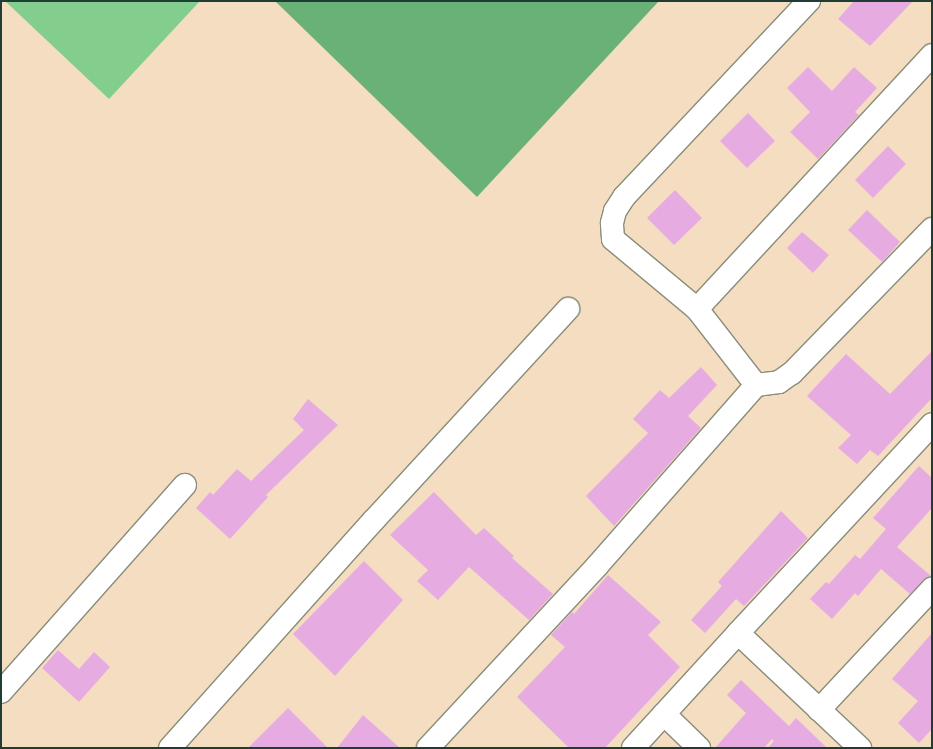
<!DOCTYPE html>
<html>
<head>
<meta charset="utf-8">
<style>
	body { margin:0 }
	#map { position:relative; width:933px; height:749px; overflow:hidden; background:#f4ddc1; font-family:"Indie Flower",sans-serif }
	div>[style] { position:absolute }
	.green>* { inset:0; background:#83ce8c }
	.forest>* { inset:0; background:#6ab178 }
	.building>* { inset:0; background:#e6ace2 }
	.roads { filter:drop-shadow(1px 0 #8a8d7a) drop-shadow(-1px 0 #8a8d7a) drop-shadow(0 1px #8a8d7a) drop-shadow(0 -1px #8a8d7a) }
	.minor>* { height:22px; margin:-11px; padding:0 11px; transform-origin:11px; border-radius:11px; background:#fff }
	span { translate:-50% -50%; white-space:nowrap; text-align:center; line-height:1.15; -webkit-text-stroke:4.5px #fff; paint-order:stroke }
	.frame { position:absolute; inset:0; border:2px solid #1f3d34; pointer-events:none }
</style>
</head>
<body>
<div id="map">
	<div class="green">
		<div style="clip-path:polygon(5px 1px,200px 1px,109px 99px)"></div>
	</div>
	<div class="forest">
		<div style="clip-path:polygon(275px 1px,659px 1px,477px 197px)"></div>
	</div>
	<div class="building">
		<div style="clip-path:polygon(854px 1px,913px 1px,870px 46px,838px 19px)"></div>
		<div style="clip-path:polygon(808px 67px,832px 91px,854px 67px,877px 88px,855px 112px,859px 115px,818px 159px,790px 132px,810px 112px,787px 88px)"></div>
		<div style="clip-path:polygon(748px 113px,775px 141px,747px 168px,720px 141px)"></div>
		<div style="clip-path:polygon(888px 146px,906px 164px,873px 198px,855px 180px)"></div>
		<div style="clip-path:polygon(675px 190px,702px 218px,674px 245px,647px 218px)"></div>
		<div style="clip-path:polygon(867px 210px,900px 242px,882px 262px,848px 230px)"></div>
		<div style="clip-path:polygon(802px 232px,829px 255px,813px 273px,787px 248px)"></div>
		<div style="clip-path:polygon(932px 351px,932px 398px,878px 456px,870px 450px,857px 464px,838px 448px,851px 435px,807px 396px,846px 354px,890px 394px)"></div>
		<div style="clip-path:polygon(701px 367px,717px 385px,688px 416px,701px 428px,614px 526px,586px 496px,648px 433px,633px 419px,660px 390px,669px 398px)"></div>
		<div style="clip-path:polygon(308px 399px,338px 425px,266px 495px,268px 497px,230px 539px,196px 508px,210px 492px,213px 495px,237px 469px,251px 481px,304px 430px,293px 419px)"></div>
		<div style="clip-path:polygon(919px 466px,932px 478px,932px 508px,897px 547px,931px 576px,923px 580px,910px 594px,881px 569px,858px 596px,855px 593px,832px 619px,810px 599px,826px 582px,829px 584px,855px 555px,860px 559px,886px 529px,873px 518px)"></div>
		<div style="clip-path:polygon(434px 492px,476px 535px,484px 528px,514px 556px,512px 558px,553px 594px,529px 620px,469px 567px,438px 600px,417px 581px,428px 570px,390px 535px)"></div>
		<div style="clip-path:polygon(781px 511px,808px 538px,744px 606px,736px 599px,705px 633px,691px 620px,722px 586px,718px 582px)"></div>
		<div style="clip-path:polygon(364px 561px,403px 600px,335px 676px,293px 634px)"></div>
		<div style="clip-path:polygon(608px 575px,661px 622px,648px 635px,680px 667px,605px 748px,569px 748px,517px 697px,565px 647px,551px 635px,572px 612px,574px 614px)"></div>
		<div style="clip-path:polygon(932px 633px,932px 729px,919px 743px,898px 723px,918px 701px,892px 679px)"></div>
		<div style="clip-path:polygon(58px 650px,79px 669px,94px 652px,110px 667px,79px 702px,42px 668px)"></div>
		<div style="clip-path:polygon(741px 680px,789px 726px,796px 718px,827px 748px,768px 748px,774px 741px,772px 739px,764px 748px,715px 748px,746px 713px,727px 695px)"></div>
		<div style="clip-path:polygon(288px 708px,328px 748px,248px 748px)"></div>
		<div style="clip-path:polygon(363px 715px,400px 748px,337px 748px)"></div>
	</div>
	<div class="roads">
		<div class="minor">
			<div style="left:697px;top:309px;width:346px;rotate:-47.2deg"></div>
			<div style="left:756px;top:385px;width:96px;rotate:-127.8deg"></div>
			<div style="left:697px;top:309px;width:109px;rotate:-140.2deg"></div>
			<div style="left:613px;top:239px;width:16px;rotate:-94deg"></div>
			<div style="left:612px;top:223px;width:12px;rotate:-76deg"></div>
			<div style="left:615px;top:211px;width:17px;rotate:-57deg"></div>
			<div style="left:624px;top:197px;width:270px;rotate:-46.7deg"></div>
			<div style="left:738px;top:633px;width:285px;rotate:-47.1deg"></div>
			<div style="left:1px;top:692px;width:277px;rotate:-48.4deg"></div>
			<div style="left:819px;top:710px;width:166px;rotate:-47deg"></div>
			<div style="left:664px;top:714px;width:49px;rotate:44.2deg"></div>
			<div style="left:170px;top:748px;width:306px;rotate:-48.2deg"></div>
			<div style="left:374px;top:520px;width:287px;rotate:-47.4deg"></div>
			<div style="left:428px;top:748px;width:248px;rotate:-47.1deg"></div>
			<div style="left:597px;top:566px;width:241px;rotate:-48.7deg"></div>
			<div style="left:756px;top:385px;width:23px;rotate:-7deg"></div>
			<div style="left:779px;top:382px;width:16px;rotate:-35deg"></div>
			<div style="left:792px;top:373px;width:201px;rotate:-45.8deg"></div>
			<div style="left:633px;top:748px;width:156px;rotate:-47.6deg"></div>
			<div style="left:738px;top:633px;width:168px;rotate:43.3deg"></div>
		</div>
	</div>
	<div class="frame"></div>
</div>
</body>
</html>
